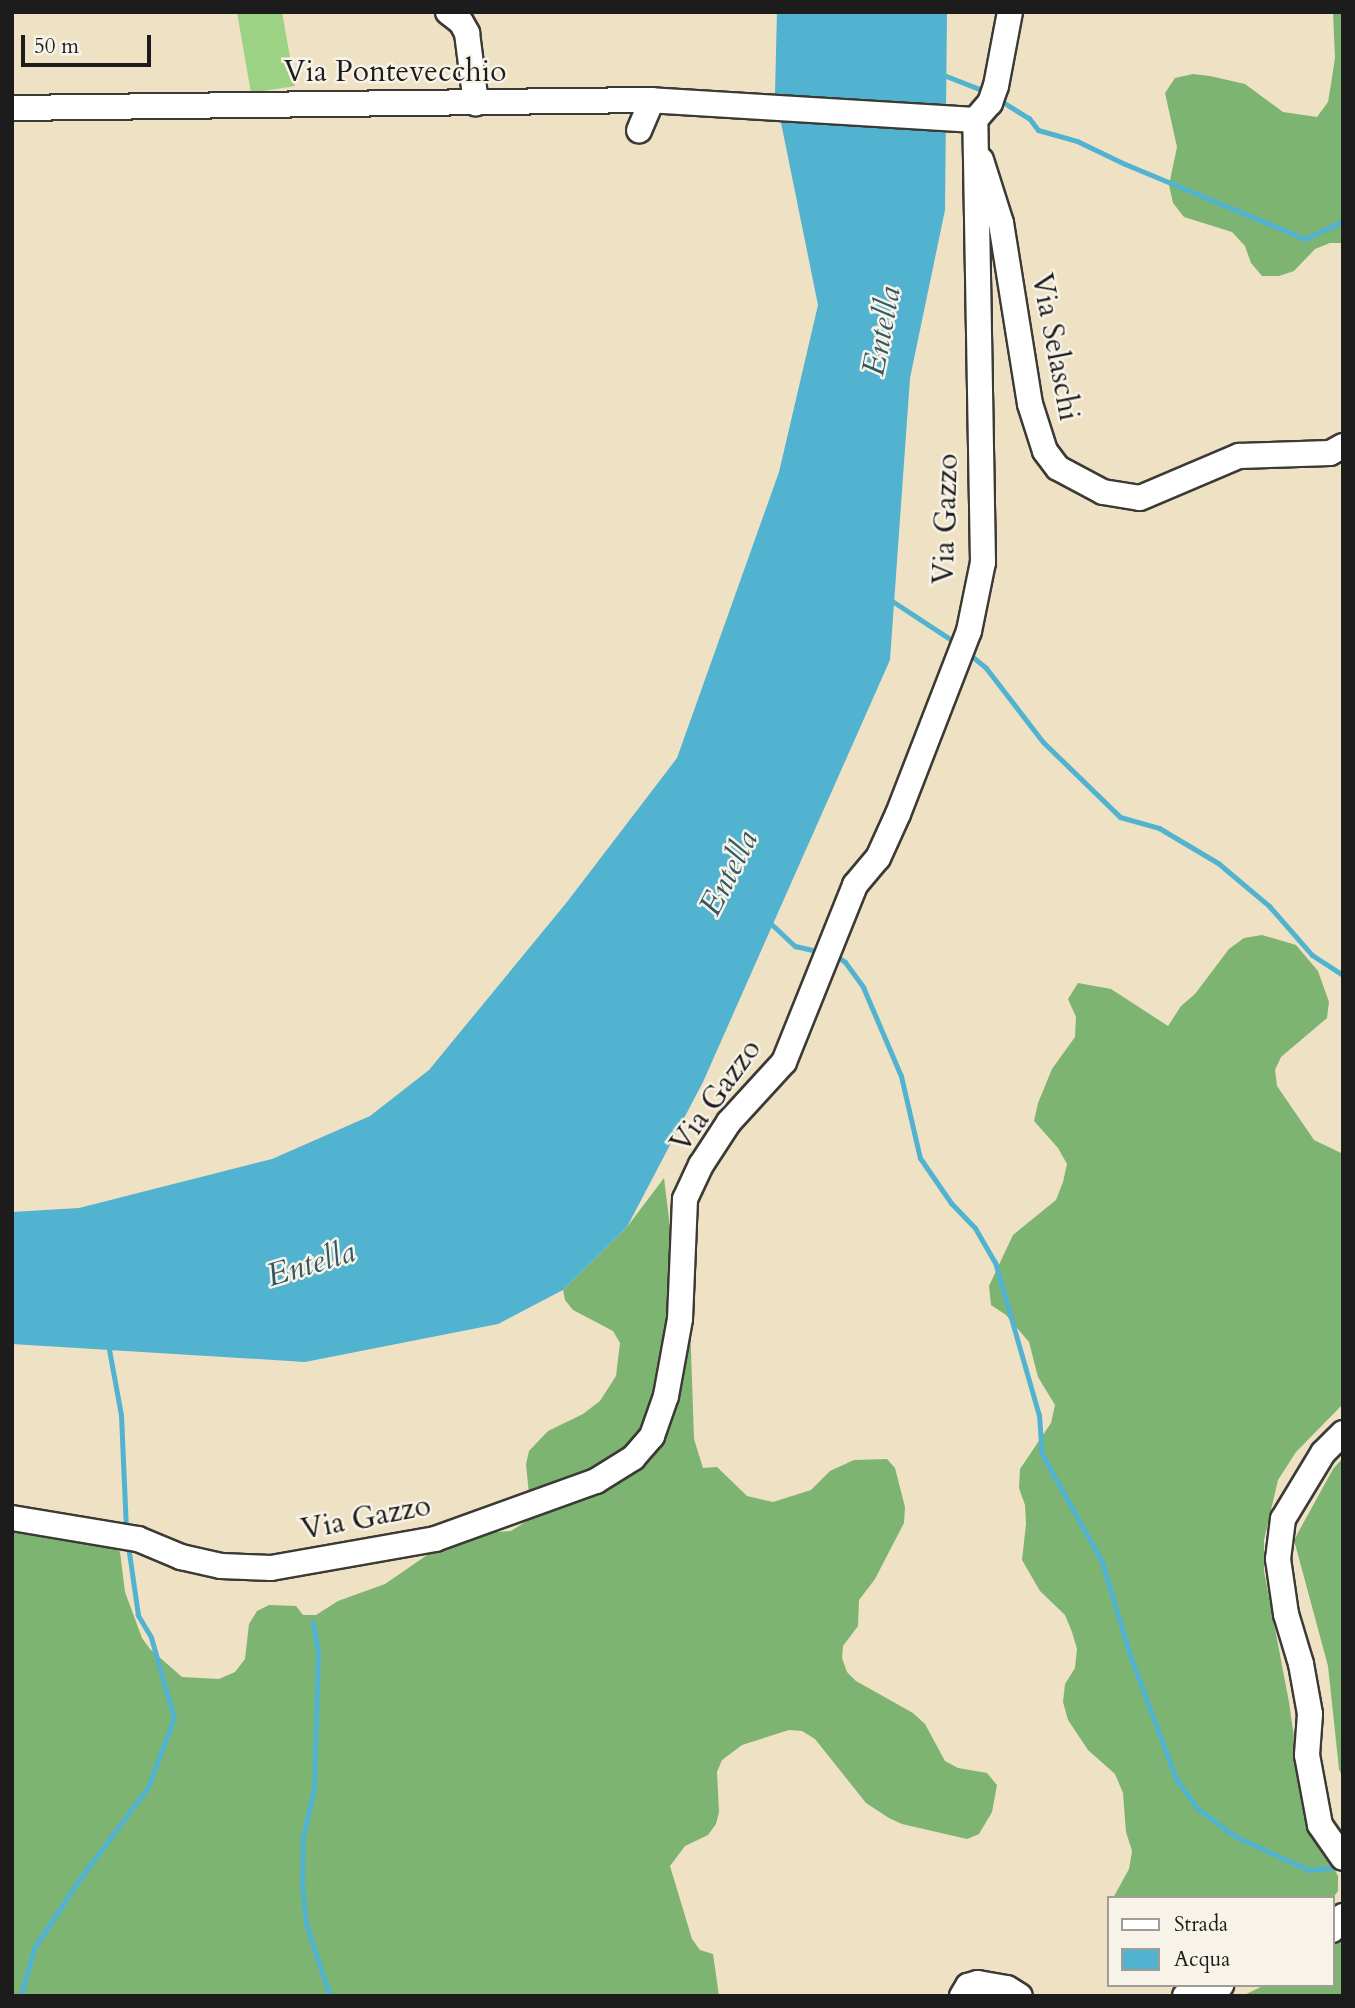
<!DOCTYPE html>
<html>
<head>
<meta charset="utf-8">
<style>
	body { margin:0 }
	#map { position:relative; width:1355px; height:2008px; overflow:hidden; background:#efe1c3; font-family:Cardo,serif }
	div>[style] { position:absolute }
	.green>* { inset:0; background:#9cd283 }
	.forest>* { inset:0; background:#7db471 }
	.water>* { inset:0; background:#51b3d0 }
	.stream>* { height:5px; margin:-2.5px; padding:0 2.5px; transform-origin:2.5px; border-radius:2.5px; background:#51b3d0 }
	.roads { filter:drop-shadow(2px 0 #3c3a35) drop-shadow(-2px 0 #3c3a35) drop-shadow(0 2px #3c3a35) drop-shadow(0 -2px #3c3a35) }
	.minor>* { height:24px; margin:-12px; padding:0 12px; transform-origin:12px; border-radius:12px; background:#fff }
	span { translate:-50% -50%; white-space:nowrap; text-align:center; line-height:1.15; -webkit-text-stroke:5px #f7f3e8; paint-order:stroke }
	.street-label { font-size:30px; color:#1c1c1c }
	.water-label { font-size:32px; color:#315864; font-style:italic }
	.frame { position:absolute; inset:0; border:14px solid #1c1c1c; pointer-events:none }
	.legend { position:absolute; left:1107px; top:1896px; width:228px; height:91px; box-sizing:border-box; background:#f7f3e8; border:2px solid #9f9d96; margin:0; padding:9px 12px; list-style:none; font-size:21px; color:#1c1c1c }
	.legend li { display:flex; align-items:center; gap:14px; height:35px }
	.legend b { width:35px; border:2px solid #9f9d96 }
	.scale { position:absolute; left:21px; top:35px; width:130px; height:32px; box-sizing:border-box; border:4px solid #1c1c1c; border-top:0; padding-left:9px; font-size:21px; line-height:24px; white-space:nowrap; color:#1c1c1c; -webkit-text-stroke:5px #f7f3e8; paint-order:stroke }
</style>
</head>
<body>
<div id="map">
	<div class="green">
		<div style="clip-path:polygon(237px 12px,282px 12px,295px 86px,251px 93px)"></div>
	</div>
	<div class="forest">
		<div style="clip-path:polygon(1333px 12px,1343px 12px,1343px 243px,1330px 243px,1315px 249px,1294px 271px,1279px 276px,1262px 276px,1251px 263px,1245px 246px,1232px 232px,1184px 217px,1173px 203px,1169px 185px,1177px 147px,1165px 93px,1175px 78px,1193px 74px,1210px 76px,1245px 84px,1283px 112px,1317px 117px,1328px 102px,1331px 84px,1335px 58px)"></div>
		<div style="clip-path:polygon(1262px 935px,1296px 945px,1318px 971px,1329px 1002px,1327px 1018px,1281px 1057px,1275px 1070px,1277px 1086px,1314px 1140px,1343px 1154px,1343px 1404px,1296px 1452px,1278px 1480px,1264px 1540px,1264px 1571px,1289px 1702px,1300px 1780px,1315px 1832px,1338px 1876px,1338px 1891px,1332px 1899px,1113px 1898px,1129px 1869px,1132px 1851px,1126px 1832px,1123px 1793px,1115px 1774px,1088px 1750px,1068px 1720px,1063px 1702px,1065px 1684px,1075px 1668px,1077px 1649px,1072px 1632px,1065px 1615px,1040px 1591px,1022px 1560px,1026px 1524px,1025px 1505px,1019px 1488px,1020px 1469px,1051px 1423px,1055px 1405px,1038px 1377px,1029px 1342px,1006px 1315px,991px 1305px,989px 1286px,1013px 1235px,1056px 1200px,1063px 1182px,1067px 1164px,1058px 1148px,1034px 1121px,1038px 1103px,1052px 1069px,1075px 1037px,1076px 1017px,1068px 999px,1078px 983px,1111px 989px,1168px 1026px,1181px 1006px,1195px 994px,1229px 949px,1244px 938px)"></div>
		<div style="clip-path:polygon(664px 1178px,674px 1260px,690px 1322px,694px 1439px,703px 1468px,717px 1467px,747px 1496px,773px 1502px,811px 1490px,830px 1471px,854px 1460px,887px 1459px,895px 1468px,905px 1507px,904px 1523px,875px 1579px,859px 1600px,858px 1626px,843px 1646px,842px 1658px,847px 1672px,856px 1681px,913px 1713px,925px 1724px,945px 1761px,958px 1768px,987px 1773px,997px 1785px,992px 1812px,979px 1834px,967px 1839px,902px 1824px,889px 1818px,866px 1803px,815px 1739px,802px 1731px,789px 1730px,742px 1745px,722px 1760px,717px 1772px,719px 1812px,716px 1824px,708px 1835px,685px 1846px,670px 1866px,692px 1939px,700px 1950px,713px 1954px,719px 1996px,12px 1996px,12px 1526px,110px 1544px,120px 1552px,125px 1592px,142px 1638px,150px 1649px,182px 1677px,219px 1679px,235px 1672px,245px 1659px,249px 1624px,257px 1611px,269px 1605px,296px 1606px,303px 1615px,316px 1615px,338px 1601px,385px 1584px,433px 1551px,484px 1533px,511px 1531px,525px 1522px,529px 1494px,526px 1464px,529px 1451px,548px 1431px,583px 1414px,600px 1401px,616px 1376px,620px 1343px,613px 1331px,573px 1310px,565px 1300px,563px 1290px,627px 1227px)"></div>
		<div style="clip-path:polygon(1343px 1458px,1343px 1779px,1339px 1769px,1328px 1666px,1294px 1540px,1333px 1469px)"></div>
		<div style="clip-path:polygon(1343px 1939px,1343px 1996px,1242px 1996px,1265px 1985px,1332px 1985px,1332px 1945px)"></div>
	</div>
	<div class="water">
		<div style="clip-path:polygon(777px 12px,947px 12px,945px 210px,910px 378px,890px 660px,703px 1082px,627px 1227px,563px 1290px,498px 1324px,305px 1362px,12px 1344px,12px 1212px,79px 1208px,272px 1159px,370px 1116px,429px 1070px,567px 902px,677px 758px,779px 472px,818px 305px,775px 93px)"></div>
	</div>
	<div class="stream">
		<div style="left:941px;top:74px;width:49px;rotate:21.4deg"></div>
		<div style="left:998px;top:99px;width:36px;rotate:32deg"></div>
		<div style="left:1029px;top:118px;width:15px;rotate:53deg"></div>
		<div style="left:1038px;top:130px;width:41px;rotate:15.8deg"></div>
		<div style="left:1077px;top:141px;width:53px;rotate:25.6deg"></div>
		<div style="left:1125px;top:164px;width:195px;rotate:22.6deg"></div>
		<div style="left:1305px;top:239px;width:42px;rotate:-25.3deg"></div>
		<div style="left:889px;top:599px;width:80px;rotate:33.3deg"></div>
		<div style="left:969px;top:654px;width:22px;rotate:39deg"></div>
		<div style="left:986px;top:668px;width:93px;rotate:52.4deg"></div>
		<div style="left:1043px;top:742px;width:107px;rotate:44.2deg"></div>
		<div style="left:1120px;top:817px;width:41px;rotate:15.8deg"></div>
		<div style="left:1159px;top:828px;width:69px;rotate:30.7deg"></div>
		<div style="left:1218px;top:863px;width:67px;rotate:40.1deg"></div>
		<div style="left:1269px;top:906px;width:65px;rotate:48.7deg"></div>
		<div style="left:1312px;top:955px;width:37px;rotate:33deg"></div>
		<div style="left:768px;top:921px;width:37px;rotate:43deg"></div>
		<div style="left:795px;top:946px;width:28px;rotate:13deg"></div>
		<div style="left:835px;top:955px;width:12px;rotate:35deg"></div>
		<div style="left:845px;top:962px;width:31px;rotate:54deg"></div>
		<div style="left:863px;top:987px;width:97px;rotate:66.9deg"></div>
		<div style="left:901px;top:1076px;width:84px;rotate:77deg"></div>
		<div style="left:920px;top:1158px;width:55px;rotate:55.4deg"></div>
		<div style="left:951px;top:1203px;width:35px;rotate:46deg"></div>
		<div style="left:975px;top:1228px;width:39px;rotate:60deg"></div>
		<div style="left:995px;top:1262px;width:159px;rotate:74deg"></div>
		<div style="left:1039px;top:1415px;width:39px;rotate:86deg"></div>
		<div style="left:1042px;top:1454px;width:124px;rotate:60.9deg"></div>
		<div style="left:1102px;top:1562px;width:100px;rotate:73.2deg"></div>
		<div style="left:1131px;top:1658px;width:129px;rotate:69.6deg"></div>
		<div style="left:1176px;top:1779px;width:36px;rotate:54deg"></div>
		<div style="left:1197px;top:1808px;width:49px;rotate:36.6deg"></div>
		<div style="left:1236px;top:1837px;width:80px;rotate:24.3deg"></div>
		<div style="left:1309px;top:1870px;width:31px;rotate:-6deg"></div>
		<div style="left:108px;top:1344px;width:72px;rotate:79.6deg"></div>
		<div style="left:121px;top:1415px;width:114px;rotate:87.5deg"></div>
		<div style="left:313px;top:1622px;width:30px;rotate:81deg"></div>
		<div style="left:318px;top:1652px;width:136px;rotate:91.7deg"></div>
		<div style="left:314px;top:1788px;width:50px;rotate:102.7deg"></div>
		<div style="left:303px;top:1837px;width:47px;rotate:91.2deg"></div>
		<div style="left:302px;top:1884px;width:40px;rotate:84.3deg"></div>
		<div style="left:306px;top:1924px;width:76px;rotate:71.6deg"></div>
		<div style="left:22px;top:1992px;width:46px;rotate:-74.7deg"></div>
		<div style="left:34px;top:1948px;width:82px;rotate:-56.5deg"></div>
		<div style="left:79px;top:1880px;width:116px;rotate:-53.4deg"></div>
		<div style="left:148px;top:1787px;width:74px;rotate:-69.4deg"></div>
		<div style="left:174px;top:1718px;width:84px;rotate:-105.9deg"></div>
		<div style="left:151px;top:1637px;width:26px;rotate:-121deg"></div>
		<div style="left:138px;top:1615px;width:70px;rotate:-98.2deg"></div>
	</div>
	<div class="roads">
		<div class="minor">
			<div style="left:448px;top:12px;width:16px;rotate:38deg"></div>
			<div style="left:461px;top:22px;width:13px;rotate:61deg"></div>
			<div style="left:467px;top:33px;width:71px;rotate:82.7deg"></div>
			<div style="left:12px;top:108px;width:640px;rotate:-0.72deg"></div>
			<div style="left:975px;top:120px;width:23px;rotate:-49deg"></div>
			<div style="left:990px;top:103px;width:18px;rotate:-71deg"></div>
			<div style="left:996px;top:86px;width:75px;rotate:-79.3deg"></div>
			<div style="left:981px;top:160px;width:66px;rotate:72.4deg"></div>
			<div style="left:1001px;top:223px;width:183px;rotate:80.9deg"></div>
			<div style="left:1030px;top:404px;width:49px;rotate:72.3deg"></div>
			<div style="left:1045px;top:451px;width:21px;rotate:53deg"></div>
			<div style="left:1058px;top:468px;width:51px;rotate:28.1deg"></div>
			<div style="left:1103px;top:492px;width:37px;rotate:9deg"></div>
			<div style="left:1140px;top:498px;width:108px;rotate:-23deg"></div>
			<div style="left:1239px;top:456px;width:91px;rotate:-1.9deg"></div>
			<div style="left:1330px;top:453px;width:15px;rotate:-28deg"></div>
			<div style="left:1343px;top:1433px;width:28px;rotate:135deg"></div>
			<div style="left:1323px;top:1453px;width:77px;rotate:121.2deg"></div>
			<div style="left:1283px;top:1519px;width:40px;rotate:97.1deg"></div>
			<div style="left:1278px;top:1559px;width:56px;rotate:81.7deg"></div>
			<div style="left:1286px;top:1614px;width:52px;rotate:73.3deg"></div>
			<div style="left:1301px;top:1664px;width:51px;rotate:79.8deg"></div>
			<div style="left:1310px;top:1714px;width:41px;rotate:94.2deg"></div>
			<div style="left:1307px;top:1755px;width:71px;rotate:79.5deg"></div>
			<div style="left:1320px;top:1825px;width:40px;rotate:55.1deg"></div>
			<div style="left:12px;top:1518px;width:128px;rotate:9.5deg"></div>
			<div style="left:138px;top:1539px;width:47px;rotate:22.7deg"></div>
			<div style="left:181px;top:1557px;width:41px;rotate:12.7deg"></div>
			<div style="left:221px;top:1566px;width:50px;rotate:2.3deg"></div>
			<div style="left:271px;top:1568px;width:167px;rotate:-10deg"></div>
			<div style="left:435px;top:1539px;width:171px;rotate:-19.8deg"></div>
			<div style="left:596px;top:1481px;width:44px;rotate:-31.9deg"></div>
			<div style="left:633px;top:1458px;width:29px;rotate:-49deg"></div>
			<div style="left:652px;top:1436px;width:42px;rotate:-70.7deg"></div>
			<div style="left:666px;top:1396px;width:78px;rotate:-79.7deg"></div>
			<div style="left:680px;top:1319px;width:120px;rotate:-87.6deg"></div>
			<div style="left:685px;top:1199px;width:38px;rotate:-65deg"></div>
			<div style="left:701px;top:1165px;width:51px;rotate:-56.9deg"></div>
			<div style="left:729px;top:1122px;width:81px;rotate:-47.5deg"></div>
			<div style="left:784px;top:1062px;width:191px;rotate:-68.1deg"></div>
			<div style="left:855px;top:885px;width:35px;rotate:-50deg"></div>
			<div style="left:878px;top:858px;width:48px;rotate:-65.6deg"></div>
			<div style="left:898px;top:814px;width:196px;rotate:-68.8deg"></div>
			<div style="left:969px;top:631px;width:70px;rotate:-78.5deg"></div>
			<div style="left:983px;top:562px;width:442px;rotate:-91deg"></div>
			<div style="left:975px;top:120px;width:324px;rotate:-176.5deg"></div>
			<div style="left:652px;top:100px;width:33px;rotate:113deg"></div>
			<div style="left:1332px;top:1930px;width:18px;rotate:-52deg"></div>
			<div style="left:962px;top:1996px;width:12px;rotate:-59deg"></div>
			<div style="left:968px;top:1986px;width:10px;rotate:-17deg"></div>
			<div style="left:978px;top:1983px;width:29px;rotate:10deg"></div>
			<div style="left:1007px;top:1988px;width:15px;rotate:32deg"></div>
			<div style="left:1185px;top:1996px;width:38px;rotate:-17deg"></div>
		</div>
	</div>
	<div class="street-label">
		<span style="left:395px;top:72px">Via Pontevecchio</span>
		<span style="left:1055px;top:347px;rotate:79deg">Via Selaschi</span>
		<span style="left:946px;top:519px;rotate:-88deg">Via Gazzo</span>
		<span style="left:716px;top:1096px;rotate:-54deg">Via Gazzo</span>
		<span style="left:366px;top:1518px;rotate:-11deg">Via Gazzo</span>
	</div>
	<div class="water-label">
		<span style="left:882px;top:331px;rotate:-79deg">Entella</span>
		<span style="left:729px;top:873px;rotate:-63deg">Entella</span>
		<span style="left:311px;top:1264px;rotate:-17deg">Entella</span>
	</div>
	<div class="frame"></div>
	<ul class="legend">
	<li><b style="height:9px;background:#fff"></b>Strada</li>
	<li><b style="height:19px;background:#51b3d0"></b>Acqua</li>
	</ul>
	<div class="scale">50 m</div>
</div>
</body>
</html>
